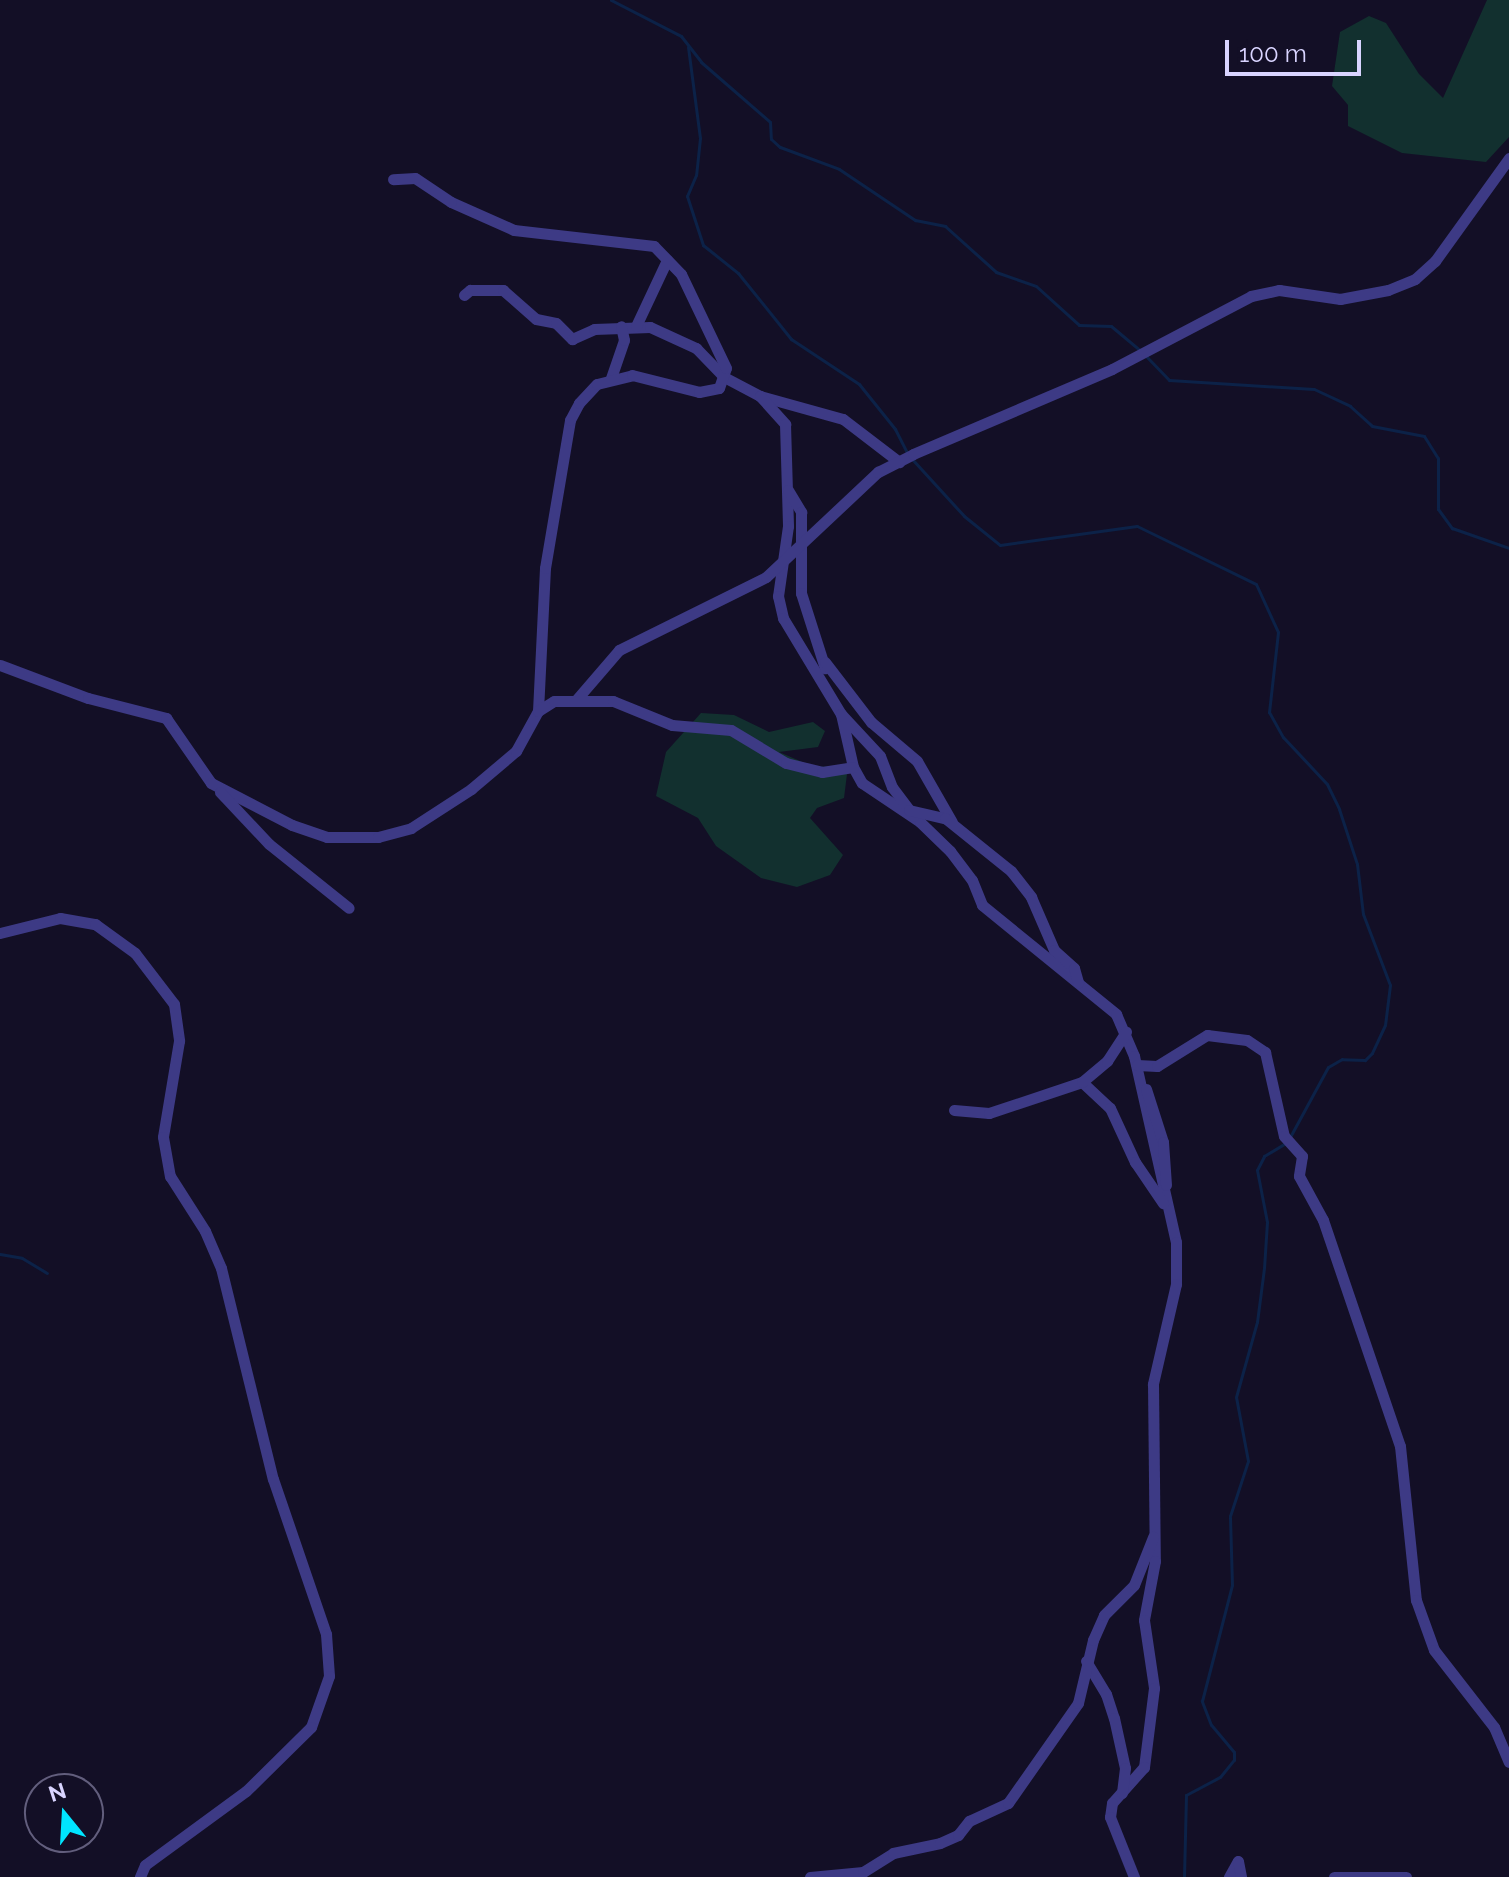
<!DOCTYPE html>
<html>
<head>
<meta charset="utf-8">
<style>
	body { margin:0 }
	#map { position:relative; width:1509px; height:1877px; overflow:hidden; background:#130f26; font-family:Raleway,sans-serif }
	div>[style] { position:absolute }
	.green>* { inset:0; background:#12302f }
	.stream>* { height:3px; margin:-1.5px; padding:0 1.5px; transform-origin:1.5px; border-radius:1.5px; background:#0c2248 }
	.street>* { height:11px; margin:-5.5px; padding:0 5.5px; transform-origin:5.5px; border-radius:5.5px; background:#3d3a85 }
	span { translate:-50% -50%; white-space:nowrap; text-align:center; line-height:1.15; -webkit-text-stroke:6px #130f26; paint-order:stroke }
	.north { position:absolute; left:24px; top:1773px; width:80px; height:80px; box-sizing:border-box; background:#130f26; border:2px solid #625e7d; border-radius:50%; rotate:342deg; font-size:22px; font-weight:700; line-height:32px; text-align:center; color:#d9d4ff }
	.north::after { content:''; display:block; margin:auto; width:28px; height:36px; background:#00e5ff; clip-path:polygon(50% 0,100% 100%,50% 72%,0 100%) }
	.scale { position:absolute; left:1225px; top:40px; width:136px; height:36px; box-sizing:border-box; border:4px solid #d9d4ff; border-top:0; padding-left:10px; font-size:24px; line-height:28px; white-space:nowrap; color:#d9d4ff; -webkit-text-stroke:6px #130f26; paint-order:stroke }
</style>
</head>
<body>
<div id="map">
	<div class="green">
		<div style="clip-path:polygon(1487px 0,1509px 0,1509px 137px,1486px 162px,1402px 153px,1348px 126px,1348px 105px,1332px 86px,1340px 32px,1369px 16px,1386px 23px,1419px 74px,1443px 98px)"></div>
		<div style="clip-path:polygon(701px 713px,734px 715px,769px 732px,813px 722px,825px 731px,818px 747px,779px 752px,814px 767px,848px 766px,844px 798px,817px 808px,810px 818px,843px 855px,830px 875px,797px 887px,761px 878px,716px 846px,698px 818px,656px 796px,666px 752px)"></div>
	</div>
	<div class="stream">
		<div style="left:611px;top:0;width:79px;rotate:27.2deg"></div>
		<div style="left:681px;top:36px;width:33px;rotate:52deg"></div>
		<div style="left:701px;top:62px;width:91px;rotate:41deg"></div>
		<div style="left:770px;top:122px;width:17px;rotate:87deg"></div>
		<div style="left:771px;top:139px;width:12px;rotate:42deg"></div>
		<div style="left:780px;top:147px;width:63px;rotate:20.4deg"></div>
		<div style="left:839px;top:169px;width:92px;rotate:33.9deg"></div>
		<div style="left:915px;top:220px;width:31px;rotate:11deg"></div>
		<div style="left:945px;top:226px;width:69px;rotate:42deg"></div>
		<div style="left:996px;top:272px;width:42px;rotate:19.3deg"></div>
		<div style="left:1036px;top:286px;width:58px;rotate:42.2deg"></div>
		<div style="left:1079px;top:325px;width:32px;rotate:2deg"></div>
		<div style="left:1111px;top:326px;width:38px;rotate:40deg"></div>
		<div style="left:688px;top:47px;width:92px;rotate:82.5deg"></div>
		<div style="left:700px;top:138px;width:37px;rotate:96deg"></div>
		<div style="left:696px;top:175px;width:23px;rotate:113deg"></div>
		<div style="left:687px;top:196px;width:52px;rotate:71.9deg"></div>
		<div style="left:703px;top:245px;width:45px;rotate:38.7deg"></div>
		<div style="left:738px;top:273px;width:85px;rotate:51.2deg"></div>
		<div style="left:791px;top:339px;width:82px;rotate:33.5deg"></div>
		<div style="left:859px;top:384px;width:58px;rotate:51.3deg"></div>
		<div style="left:895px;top:429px;width:27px;rotate:63deg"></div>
		<div style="left:1145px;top:355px;width:35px;rotate:46deg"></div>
		<div style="left:1169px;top:380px;width:145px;rotate:3.6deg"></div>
		<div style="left:1314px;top:389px;width:40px;rotate:25deg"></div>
		<div style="left:1350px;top:406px;width:30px;rotate:42deg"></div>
		<div style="left:1372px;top:426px;width:53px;rotate:10.9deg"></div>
		<div style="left:1424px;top:436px;width:26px;rotate:58deg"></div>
		<div style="left:1438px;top:458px;width:51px;rotate:90deg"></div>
		<div style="left:1438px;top:509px;width:24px;rotate:54deg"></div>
		<div style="left:1452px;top:528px;width:60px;rotate:19.3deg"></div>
		<div style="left:912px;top:459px;width:77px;rotate:47.6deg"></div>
		<div style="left:964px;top:516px;width:46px;rotate:38.9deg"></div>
		<div style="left:1000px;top:545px;width:138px;rotate:-7.9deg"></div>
		<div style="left:1137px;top:526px;width:132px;rotate:26deg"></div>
		<div style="left:1256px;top:584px;width:53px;rotate:65.4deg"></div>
		<div style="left:1278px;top:632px;width:81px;rotate:96.4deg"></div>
		<div style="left:1269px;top:712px;width:29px;rotate:61deg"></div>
		<div style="left:1283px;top:737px;width:64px;rotate:46.9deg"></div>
		<div style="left:1327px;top:784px;width:28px;rotate:64deg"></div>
		<div style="left:1339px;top:809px;width:58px;rotate:71.9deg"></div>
		<div style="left:1357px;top:864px;width:50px;rotate:83.2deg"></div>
		<div style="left:1363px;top:914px;width:76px;rotate:69.2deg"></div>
		<div style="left:1390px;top:985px;width:40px;rotate:97.1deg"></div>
		<div style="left:1385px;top:1025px;width:31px;rotate:115deg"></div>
		<div style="left:1372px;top:1053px;width:10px;rotate:135deg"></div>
		<div style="left:1365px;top:1060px;width:23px;rotate:-178deg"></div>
		<div style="left:1342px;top:1059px;width:16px;rotate:150deg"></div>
		<div style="left:1328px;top:1067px;width:80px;rotate:118.5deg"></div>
		<div style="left:0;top:1254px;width:22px;rotate:10deg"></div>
		<div style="left:22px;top:1258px;width:29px;rotate:31deg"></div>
		<div style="left:1184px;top:1877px;width:82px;rotate:-88.6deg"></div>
		<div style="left:1186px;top:1795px;width:38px;rotate:-28deg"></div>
		<div style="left:1220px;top:1777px;width:22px;rotate:-51deg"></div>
		<div style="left:1234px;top:1760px;width:8px;rotate:-90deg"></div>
		<div style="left:1234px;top:1752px;width:35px;rotate:-130deg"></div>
		<div style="left:1211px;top:1725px;width:26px;rotate:-111deg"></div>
		<div style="left:1202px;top:1701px;width:120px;rotate:-75.5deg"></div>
		<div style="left:1232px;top:1585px;width:69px;rotate:-91.7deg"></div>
		<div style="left:1230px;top:1516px;width:58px;rotate:-71.9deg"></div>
		<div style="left:1248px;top:1461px;width:65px;rotate:-100.6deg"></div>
		<div style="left:1236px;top:1397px;width:78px;rotate:-74.4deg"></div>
		<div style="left:1257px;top:1322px;width:54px;rotate:-82.6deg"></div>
		<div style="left:1264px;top:1268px;width:46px;rotate:-86.3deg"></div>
		<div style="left:1267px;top:1222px;width:53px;rotate:-100.9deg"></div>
		<div style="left:1257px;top:1170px;width:16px;rotate:-63deg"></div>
		<div style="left:1264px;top:1156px;width:26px;rotate:-31deg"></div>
	</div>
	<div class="street">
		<div style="left:464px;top:295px;width:8px;rotate:-40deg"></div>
		<div style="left:470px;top:290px;width:33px"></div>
		<div style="left:503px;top:290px;width:44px;rotate:41.3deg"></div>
		<div style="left:536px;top:319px;width:20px;rotate:11deg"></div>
		<div style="left:556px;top:323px;width:23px;rotate:45deg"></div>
		<div style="left:572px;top:339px;width:24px;rotate:-24deg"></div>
		<div style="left:594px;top:329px;width:56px;rotate:-2deg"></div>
		<div style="left:650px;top:327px;width:51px;rotate:24.5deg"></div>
		<div style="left:696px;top:348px;width:40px;rotate:46deg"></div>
		<div style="left:724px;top:377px;width:41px;rotate:27.8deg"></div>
		<div style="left:760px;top:396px;width:86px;rotate:15.5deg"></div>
		<div style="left:843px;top:419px;width:71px;rotate:37.5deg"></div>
		<div style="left:636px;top:326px;width:73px;rotate:-64.8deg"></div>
		<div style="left:611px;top:378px;width:40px;rotate:-71.1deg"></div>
		<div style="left:624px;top:340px;width:14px;rotate:-102deg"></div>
		<div style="left:760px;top:396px;width:38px;rotate:48deg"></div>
		<div style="left:785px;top:424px;width:102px;rotate:88.3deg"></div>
		<div style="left:788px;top:526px;width:71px;rotate:98.1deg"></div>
		<div style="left:778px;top:596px;width:23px;rotate:77deg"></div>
		<div style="left:783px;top:618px;width:112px;rotate:58.9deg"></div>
		<div style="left:841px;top:714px;width:54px;rotate:77.2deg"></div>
		<div style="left:853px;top:767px;width:18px;rotate:61deg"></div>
		<div style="left:862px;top:783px;width:70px;rotate:33.9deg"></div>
		<div style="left:920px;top:822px;width:42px;rotate:44deg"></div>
		<div style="left:950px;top:851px;width:36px;rotate:53deg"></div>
		<div style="left:972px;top:880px;width:27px;rotate:68deg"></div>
		<div style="left:982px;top:905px;width:173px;rotate:39.1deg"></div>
		<div style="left:1116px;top:1014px;width:46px;rotate:66.8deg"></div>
		<div style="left:1134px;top:1056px;width:191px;rotate:77.3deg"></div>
		<div style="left:1176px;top:1242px;width:42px;rotate:90deg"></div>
		<div style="left:1176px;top:1284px;width:103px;rotate:103deg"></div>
		<div style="left:1153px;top:1384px;width:177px;rotate:89.4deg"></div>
		<div style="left:1155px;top:1561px;width:60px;rotate:100.6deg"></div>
		<div style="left:1144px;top:1620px;width:69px;rotate:81.6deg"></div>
		<div style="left:1154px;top:1688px;width:80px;rotate:97.2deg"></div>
		<div style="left:1144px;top:1767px;width:48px;rotate:131.6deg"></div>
		<div style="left:1112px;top:1803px;width:14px;rotate:98deg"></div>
		<div style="left:1110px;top:1817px;width:65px;rotate:68.2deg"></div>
		<div style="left:788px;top:490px;width:26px;rotate:59deg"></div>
		<div style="left:801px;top:512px;width:81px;rotate:90deg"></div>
		<div style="left:801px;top:593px;width:79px;rotate:72.3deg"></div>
		<div style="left:825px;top:662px;width:76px;rotate:52.5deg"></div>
		<div style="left:871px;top:722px;width:60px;rotate:40.3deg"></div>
		<div style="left:917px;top:761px;width:70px;rotate:60.2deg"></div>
		<div style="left:0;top:665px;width:94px;rotate:20.6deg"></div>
		<div style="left:88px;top:698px;width:81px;rotate:14.4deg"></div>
		<div style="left:166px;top:718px;width:79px;rotate:55.3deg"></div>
		<div style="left:211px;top:783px;width:91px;rotate:27.4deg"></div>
		<div style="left:292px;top:825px;width:37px;rotate:19deg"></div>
		<div style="left:327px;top:837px;width:51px"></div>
		<div style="left:378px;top:837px;width:34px;rotate:-15deg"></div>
		<div style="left:411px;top:828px;width:72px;rotate:-33deg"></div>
		<div style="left:471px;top:789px;width:59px;rotate:-40.2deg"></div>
		<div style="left:516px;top:751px;width:46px;rotate:-61.2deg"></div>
		<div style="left:538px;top:711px;width:143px;rotate:-87.2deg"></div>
		<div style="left:545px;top:568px;width:150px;rotate:-80.4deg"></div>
		<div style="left:570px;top:420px;width:19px;rotate:-62deg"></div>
		<div style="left:579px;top:403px;width:26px;rotate:-47deg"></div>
		<div style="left:597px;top:384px;width:36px;rotate:-14deg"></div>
		<div style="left:632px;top:375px;width:69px;rotate:14.2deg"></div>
		<div style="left:699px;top:392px;width:20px;rotate:-11deg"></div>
		<div style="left:719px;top:388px;width:21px;rotate:-71deg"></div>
		<div style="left:726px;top:368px;width:104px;rotate:-115.6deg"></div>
		<div style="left:681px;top:274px;width:39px;rotate:-134deg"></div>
		<div style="left:654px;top:246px;width:141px;rotate:-173.5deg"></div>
		<div style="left:514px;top:230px;width:69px;rotate:-156deg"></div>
		<div style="left:451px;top:202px;width:43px;rotate:-146.3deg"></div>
		<div style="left:415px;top:178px;width:22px;rotate:177deg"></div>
		<div style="left:576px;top:700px;width:66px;rotate:-49.3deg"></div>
		<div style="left:619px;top:650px;width:164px;rotate:-26.4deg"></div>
		<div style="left:766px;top:577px;width:154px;rotate:-43.2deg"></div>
		<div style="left:878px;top:472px;width:39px;rotate:-27deg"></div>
		<div style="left:913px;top:454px;width:216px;rotate:-23.1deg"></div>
		<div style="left:1112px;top:369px;width:157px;rotate:-27.7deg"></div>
		<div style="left:1251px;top:296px;width:29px;rotate:-12deg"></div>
		<div style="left:1279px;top:290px;width:62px;rotate:8.4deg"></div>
		<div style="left:1340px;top:299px;width:49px;rotate:-10.6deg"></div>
		<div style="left:1388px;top:290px;width:29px;rotate:-22deg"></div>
		<div style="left:1415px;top:279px;width:27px;rotate:-42deg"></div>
		<div style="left:1435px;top:261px;width:127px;rotate:-54.3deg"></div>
		<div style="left:538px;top:711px;width:19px;rotate:-32deg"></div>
		<div style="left:554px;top:701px;width:59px"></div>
		<div style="left:613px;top:701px;width:64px;rotate:22.1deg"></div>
		<div style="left:672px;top:725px;width:59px;rotate:4.8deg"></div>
		<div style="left:731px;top:730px;width:64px;rotate:31deg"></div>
		<div style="left:786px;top:763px;width:37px;rotate:14deg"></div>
		<div style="left:822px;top:772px;width:31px;rotate:-9deg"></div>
		<div style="left:841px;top:714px;width:57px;rotate:47.1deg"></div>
		<div style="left:880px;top:756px;width:33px;rotate:69deg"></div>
		<div style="left:892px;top:787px;width:36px;rotate:53deg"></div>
		<div style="left:220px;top:792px;width:71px;rotate:46.7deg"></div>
		<div style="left:269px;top:844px;width:102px;rotate:38.7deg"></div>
		<div style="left:909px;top:810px;width:37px;rotate:13deg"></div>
		<div style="left:945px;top:818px;width:85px;rotate:38.8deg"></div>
		<div style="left:1011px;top:871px;width:33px;rotate:52deg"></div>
		<div style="left:1031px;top:897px;width:58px;rotate:66.5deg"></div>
		<div style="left:1054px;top:950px;width:27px;rotate:42deg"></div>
		<div style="left:1074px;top:968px;width:15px;rotate:74deg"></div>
		<div style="left:0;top:933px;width:62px;rotate:-14deg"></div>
		<div style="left:60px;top:918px;width:36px;rotate:10deg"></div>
		<div style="left:95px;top:924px;width:49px;rotate:35.9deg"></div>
		<div style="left:135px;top:953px;width:64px;rotate:52.6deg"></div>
		<div style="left:174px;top:1004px;width:37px;rotate:82deg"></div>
		<div style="left:179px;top:1041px;width:97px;rotate:99.5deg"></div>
		<div style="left:163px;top:1137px;width:40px;rotate:80deg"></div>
		<div style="left:170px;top:1176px;width:65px;rotate:57.5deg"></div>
		<div style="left:205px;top:1231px;width:40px;rotate:66.6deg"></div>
		<div style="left:221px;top:1268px;width:217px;rotate:76.2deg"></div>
		<div style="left:273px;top:1479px;width:164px;rotate:71.1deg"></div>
		<div style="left:326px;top:1634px;width:42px;rotate:85.9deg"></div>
		<div style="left:329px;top:1676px;width:54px;rotate:109.4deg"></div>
		<div style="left:311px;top:1727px;width:91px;rotate:135.4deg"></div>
		<div style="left:246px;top:1791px;width:125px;rotate:143.8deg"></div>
		<div style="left:145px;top:1865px;width:13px;rotate:113deg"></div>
		<div style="left:1137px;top:1065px;width:20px;rotate:3deg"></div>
		<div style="left:1157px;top:1066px;width:59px;rotate:-31.8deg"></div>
		<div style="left:1207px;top:1035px;width:40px;rotate:7.1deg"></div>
		<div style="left:1247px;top:1040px;width:22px;rotate:34deg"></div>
		<div style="left:1265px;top:1052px;width:86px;rotate:77.3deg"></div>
		<div style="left:1284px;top:1136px;width:27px;rotate:48deg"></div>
		<div style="left:1302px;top:1156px;width:20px;rotate:99deg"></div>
		<div style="left:1299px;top:1176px;width:50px;rotate:61.4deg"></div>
		<div style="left:1323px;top:1220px;width:239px;rotate:71.2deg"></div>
		<div style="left:1400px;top:1446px;width:155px;rotate:84.1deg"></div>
		<div style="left:1416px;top:1600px;width:53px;rotate:70.2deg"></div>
		<div style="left:1434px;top:1650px;width:98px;rotate:52.1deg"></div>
		<div style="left:1494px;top:1727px;width:38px;rotate:67deg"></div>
		<div style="left:1082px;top:1082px;width:38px;rotate:43deg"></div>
		<div style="left:1110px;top:1108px;width:60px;rotate:65.2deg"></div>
		<div style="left:1135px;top:1162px;width:50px;rotate:55.7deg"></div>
		<div style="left:1146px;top:1089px;width:56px;rotate:72.2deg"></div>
		<div style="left:1163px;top:1142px;width:43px;rotate:86deg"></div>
		<div style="left:954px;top:1110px;width:35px;rotate:5deg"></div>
		<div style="left:989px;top:1113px;width:98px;rotate:-18.4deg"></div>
		<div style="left:1082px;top:1082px;width:33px;rotate:-40deg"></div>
		<div style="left:1107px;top:1061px;width:35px;rotate:-57deg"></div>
		<div style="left:1086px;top:1661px;width:39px;rotate:59deg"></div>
		<div style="left:1106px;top:1694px;width:25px;rotate:72deg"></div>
		<div style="left:1114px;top:1718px;width:51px;rotate:77.6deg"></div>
		<div style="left:1125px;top:1768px;width:25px;rotate:97deg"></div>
		<div style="left:810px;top:1877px;width:53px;rotate:-5.4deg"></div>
		<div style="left:863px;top:1872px;width:36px;rotate:-32deg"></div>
		<div style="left:893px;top:1853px;width:48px;rotate:-12deg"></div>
		<div style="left:940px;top:1843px;width:20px;rotate:-24deg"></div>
		<div style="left:958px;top:1835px;width:18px;rotate:-52deg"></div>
		<div style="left:969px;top:1821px;width:43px;rotate:-24.8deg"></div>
		<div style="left:1008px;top:1803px;width:122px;rotate:-55deg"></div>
		<div style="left:1078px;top:1703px;width:65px;rotate:-76.6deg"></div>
		<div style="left:1093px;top:1640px;width:27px;rotate:-66deg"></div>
		<div style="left:1104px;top:1615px;width:42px;rotate:-45deg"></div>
		<div style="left:1134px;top:1585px;width:52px;rotate:-68.4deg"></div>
		<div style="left:1229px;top:1877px;width:18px;rotate:-61deg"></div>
		<div style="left:1238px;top:1861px;width:16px;rotate:79deg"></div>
		<div style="left:1334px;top:1877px;width:72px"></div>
	</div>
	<div class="north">N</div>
	<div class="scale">100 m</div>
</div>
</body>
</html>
